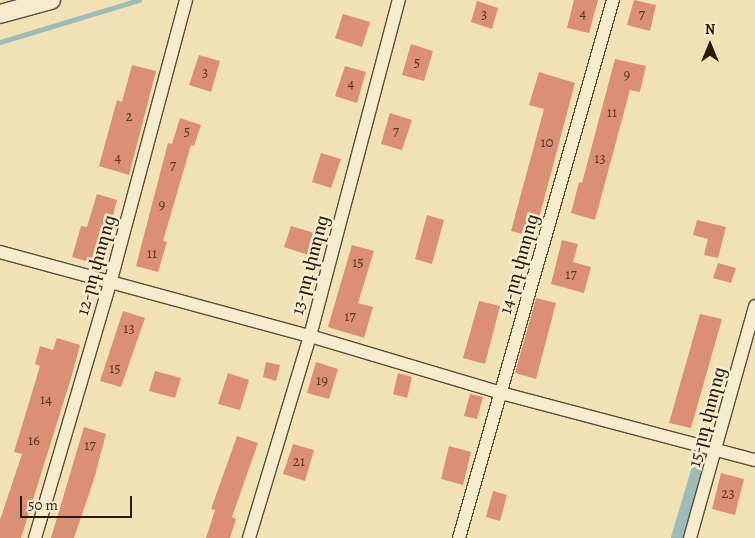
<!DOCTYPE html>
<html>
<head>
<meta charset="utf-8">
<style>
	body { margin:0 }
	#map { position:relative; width:755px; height:538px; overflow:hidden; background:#f0e2b4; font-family:Alegreya,"Noto Serif Armenian",serif }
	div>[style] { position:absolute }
	.stream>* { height:4.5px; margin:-2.25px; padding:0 2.25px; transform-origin:2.25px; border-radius:2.25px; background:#9ebcb7 }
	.canal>* { height:16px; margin:-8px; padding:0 8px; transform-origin:8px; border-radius:8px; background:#9ebcb7 }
	.building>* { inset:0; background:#db8f74 }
	.roads { filter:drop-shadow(1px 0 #5c4c37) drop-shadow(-1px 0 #5c4c37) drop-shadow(0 1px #5c4c37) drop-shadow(0 -1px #5c4c37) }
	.minor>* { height:12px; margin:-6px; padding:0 6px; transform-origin:6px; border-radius:6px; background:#f5ecce }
	.secondary>* { height:18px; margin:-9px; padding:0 9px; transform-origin:9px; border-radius:9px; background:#f5ecce }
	span { translate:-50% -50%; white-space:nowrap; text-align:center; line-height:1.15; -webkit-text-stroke:5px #f5ecce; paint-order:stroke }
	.number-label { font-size:15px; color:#563727 }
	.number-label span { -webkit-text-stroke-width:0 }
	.street-label { font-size:18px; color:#2a1a0d }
	.north { position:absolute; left:685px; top:20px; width:50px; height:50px; -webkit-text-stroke:4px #f5ecce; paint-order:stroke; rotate:0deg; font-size:14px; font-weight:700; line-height:20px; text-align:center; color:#2a1a0d }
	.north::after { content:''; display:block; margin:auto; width:18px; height:22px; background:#2a1a0d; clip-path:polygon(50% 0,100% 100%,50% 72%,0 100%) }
	.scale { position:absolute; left:20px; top:496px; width:112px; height:22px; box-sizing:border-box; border:2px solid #2a1a0d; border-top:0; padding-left:6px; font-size:15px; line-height:18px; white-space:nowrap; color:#2a1a0d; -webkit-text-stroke:4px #f5ecce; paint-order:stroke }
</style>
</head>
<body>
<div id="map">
	<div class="stream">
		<div style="left:0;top:42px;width:145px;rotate:-16.8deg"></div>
	</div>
	<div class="canal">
		<div style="left:679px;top:538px;width:88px;rotate:-73.4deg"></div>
	</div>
	<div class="building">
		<div style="clip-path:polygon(574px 0,598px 0,589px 33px,567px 28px)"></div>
		<div style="clip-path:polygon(634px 0,656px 5px,650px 31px,627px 25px)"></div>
		<div style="clip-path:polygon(477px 1px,498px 8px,492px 29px,471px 22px)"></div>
		<div style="clip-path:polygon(343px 14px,370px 22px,362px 47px,335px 38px)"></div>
		<div style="clip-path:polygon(411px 44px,433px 51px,424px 81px,402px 75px)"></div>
		<div style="clip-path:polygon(199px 55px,220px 61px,211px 92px,189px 85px)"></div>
		<div style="clip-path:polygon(615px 59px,646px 66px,640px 92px,630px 90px,595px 220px,571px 213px,579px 182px,582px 183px)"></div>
		<div style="clip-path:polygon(132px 65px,156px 71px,129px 175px,99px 166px,117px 100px,122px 102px)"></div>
		<div style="clip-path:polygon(345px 66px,366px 72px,357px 103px,335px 96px)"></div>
		<div style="clip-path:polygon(539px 72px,575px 83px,534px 237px,511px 231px,544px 109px,529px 105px)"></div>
		<div style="clip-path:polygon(390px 113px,412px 120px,402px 150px,381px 144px)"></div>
		<div style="clip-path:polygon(180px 118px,201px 125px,194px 146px,191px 145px,163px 241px,167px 242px,158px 272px,136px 266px,168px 143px,172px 144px)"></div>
		<div style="clip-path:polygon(321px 153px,341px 159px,331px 188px,312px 182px)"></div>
		<div style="clip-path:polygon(97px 194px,117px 200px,100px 265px,72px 257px,81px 226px,87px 227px)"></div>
		<div style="clip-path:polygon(427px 215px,444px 220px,432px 264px,415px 259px)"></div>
		<div style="clip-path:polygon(697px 220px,726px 227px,718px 258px,704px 255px,708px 239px,693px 235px)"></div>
		<div style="clip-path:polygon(291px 226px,321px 235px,314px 257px,284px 247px)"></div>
		<div style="clip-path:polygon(562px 240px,578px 244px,573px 262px,591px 267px,584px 293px,551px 284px)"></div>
		<div style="clip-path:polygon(352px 245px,374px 251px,358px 303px,373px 307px,364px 338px,328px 327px)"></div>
		<div style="clip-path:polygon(718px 263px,736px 268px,731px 283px,713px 278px)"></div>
		<div style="clip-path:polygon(536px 298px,556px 303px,536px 379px,515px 373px)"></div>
		<div style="clip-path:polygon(479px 301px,500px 306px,485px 364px,463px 358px)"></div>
		<div style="clip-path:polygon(123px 311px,145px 318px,121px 387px,100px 381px)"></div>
		<div style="clip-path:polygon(700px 314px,722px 319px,691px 428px,669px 423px)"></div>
		<div style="clip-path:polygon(57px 338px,80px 345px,72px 375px,21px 538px,0 538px,0 520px,22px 454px,14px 452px,40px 366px,35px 364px,40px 346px,53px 350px)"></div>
		<div style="clip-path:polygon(266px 362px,280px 365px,276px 381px,263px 377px)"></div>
		<div style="clip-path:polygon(316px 362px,338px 369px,329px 399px,307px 393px)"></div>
		<div style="clip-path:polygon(155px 371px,181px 378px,175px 398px,149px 391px)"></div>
		<div style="clip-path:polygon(228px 373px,249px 380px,240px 410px,218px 404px)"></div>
		<div style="clip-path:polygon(398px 373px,412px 377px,407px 398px,393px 394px)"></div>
		<div style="clip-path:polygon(470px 394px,483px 397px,477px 419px,464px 416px)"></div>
		<div style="clip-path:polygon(84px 427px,106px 434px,94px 479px,74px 538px,51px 538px)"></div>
		<div style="clip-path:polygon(237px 436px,258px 443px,232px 517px,236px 519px,230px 538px,206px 538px,215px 510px,211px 509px)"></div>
		<div style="clip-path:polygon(293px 444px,314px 450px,305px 481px,283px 474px)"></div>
		<div style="clip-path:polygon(449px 446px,471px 452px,463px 485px,441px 479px)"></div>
		<div style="clip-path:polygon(721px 473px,744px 479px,735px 515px,712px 509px)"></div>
		<div style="clip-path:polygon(493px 491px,507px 495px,500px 521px,486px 517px)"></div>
	</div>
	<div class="roads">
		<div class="minor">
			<div style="left:0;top:252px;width:321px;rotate:15.2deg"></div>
			<div style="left:310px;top:336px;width:199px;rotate:16.6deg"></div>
			<div style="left:501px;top:393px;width:263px;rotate:14.8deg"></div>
			<div style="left:35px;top:538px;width:269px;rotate:-73.6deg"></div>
			<div style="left:111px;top:280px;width:290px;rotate:-75deg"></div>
			<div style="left:249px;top:538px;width:211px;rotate:-73.2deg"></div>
			<div style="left:310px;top:336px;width:348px;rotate:-75.2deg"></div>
			<div style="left:459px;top:538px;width:560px;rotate:-74.03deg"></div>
			<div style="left:690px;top:538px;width:241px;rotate:-74.3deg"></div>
		</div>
		<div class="secondary">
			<div style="left:0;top:14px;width:53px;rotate:-15.4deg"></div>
		</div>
	</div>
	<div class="number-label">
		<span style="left:583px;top:14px">4</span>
		<span style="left:484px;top:15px">3</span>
		<span style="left:642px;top:15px">7</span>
		<span style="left:417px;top:63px">5</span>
		<span style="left:205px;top:73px">3</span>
		<span style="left:627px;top:75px">9</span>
		<span style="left:351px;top:84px">4</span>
		<span style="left:612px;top:113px">11</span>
		<span style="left:129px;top:117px">2</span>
		<span style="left:187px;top:132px">5</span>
		<span style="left:396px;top:132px">7</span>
		<span style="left:547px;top:143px">10</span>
		<span style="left:118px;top:158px">4</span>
		<span style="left:600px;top:159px">13</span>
		<span style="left:173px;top:166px">7</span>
		<span style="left:162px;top:205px">9</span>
		<span style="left:152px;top:254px">11</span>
		<span style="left:358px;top:263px">15</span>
		<span style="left:571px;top:275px">17</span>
		<span style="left:350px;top:317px">17</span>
		<span style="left:129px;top:329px">13</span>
		<span style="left:115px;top:369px">15</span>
		<span style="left:322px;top:381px">19</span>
		<span style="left:46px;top:400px">14</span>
		<span style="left:34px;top:441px">16</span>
		<span style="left:90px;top:446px">17</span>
		<span style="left:299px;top:462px">21</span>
		<span style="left:728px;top:494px">23</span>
	</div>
	<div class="street-label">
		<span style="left:519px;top:264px;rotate:-74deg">14-րդ փողոց</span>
		<span style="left:96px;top:265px;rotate:-74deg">12-րդ փողոց</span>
		<span style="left:310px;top:265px;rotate:-75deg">13-րդ փողոց</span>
		<span style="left:707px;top:417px;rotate:-75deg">15-րդ փողոց</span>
	</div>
	<div class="north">N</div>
	<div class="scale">50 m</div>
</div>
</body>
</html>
